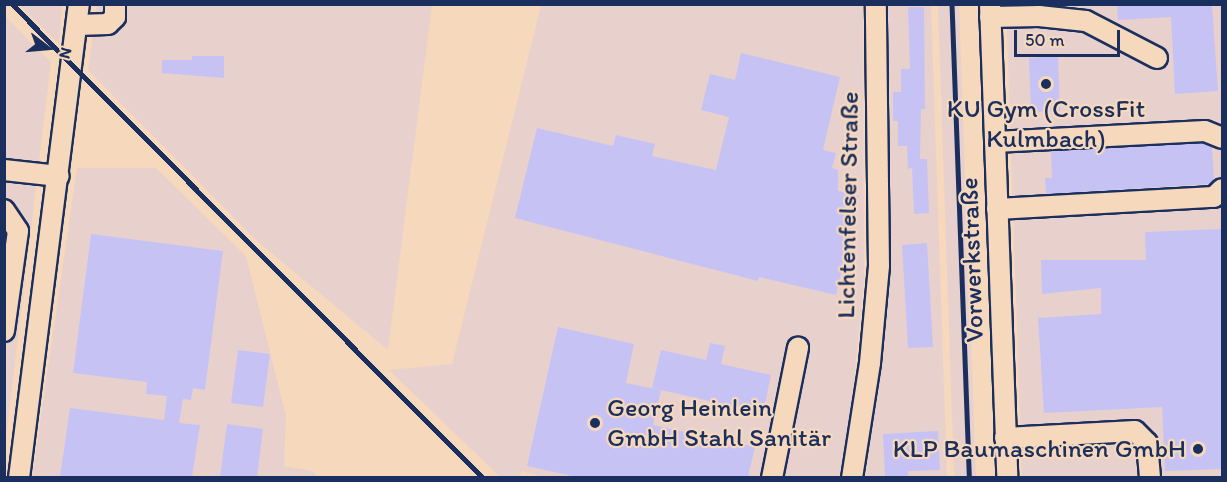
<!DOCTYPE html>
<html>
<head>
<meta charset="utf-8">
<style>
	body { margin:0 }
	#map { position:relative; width:1227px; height:482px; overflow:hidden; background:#f6d8bc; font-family:Itim,sans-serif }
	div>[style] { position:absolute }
	.built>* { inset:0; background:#e8d1cd }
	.building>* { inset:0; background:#c7c2f4 }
	.roads { filter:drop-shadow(2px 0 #1b2f5e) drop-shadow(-2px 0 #1b2f5e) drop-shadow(0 2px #1b2f5e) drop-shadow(0 -2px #1b2f5e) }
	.minor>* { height:20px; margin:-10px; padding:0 10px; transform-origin:10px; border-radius:10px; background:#f6d8bc }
	.rail>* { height:4.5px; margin:-2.25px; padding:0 2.25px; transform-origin:2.25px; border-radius:2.25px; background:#1b2f5e }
	.dots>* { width:16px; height:16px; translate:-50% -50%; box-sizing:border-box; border:3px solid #f6d8bc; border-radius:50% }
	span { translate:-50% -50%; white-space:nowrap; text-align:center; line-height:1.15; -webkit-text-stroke:4.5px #f6d8bc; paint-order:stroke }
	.poi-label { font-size:26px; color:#1b2f5e }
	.left { translate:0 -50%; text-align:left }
	.right { translate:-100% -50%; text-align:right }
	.street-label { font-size:26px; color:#1b2f5e }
	.frame { position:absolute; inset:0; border:6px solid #1b2f5e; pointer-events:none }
	.north { position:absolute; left:18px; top:18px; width:60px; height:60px; -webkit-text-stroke:4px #f6d8bc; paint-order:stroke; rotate:106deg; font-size:16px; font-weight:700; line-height:24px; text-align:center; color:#1b2f5e }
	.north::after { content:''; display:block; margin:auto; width:21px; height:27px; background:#1b2f5e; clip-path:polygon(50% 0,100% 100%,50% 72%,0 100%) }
	.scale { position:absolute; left:1014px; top:30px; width:106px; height:27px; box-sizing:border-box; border:3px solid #1b2f5e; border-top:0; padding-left:8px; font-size:18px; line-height:21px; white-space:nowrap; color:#1b2f5e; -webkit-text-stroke:4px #f6d8bc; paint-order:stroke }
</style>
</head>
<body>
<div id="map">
	<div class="built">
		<div style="clip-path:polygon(19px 5px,62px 5px,59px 44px)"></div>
		<div style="clip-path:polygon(97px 5px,432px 5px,388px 350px,258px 242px,88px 70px)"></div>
		<div style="clip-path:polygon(541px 5px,863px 5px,864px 281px,850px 417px,839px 477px,548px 478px,522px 471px,519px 477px,500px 477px,389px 370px,452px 364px)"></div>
		<div style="clip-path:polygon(888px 5px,931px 5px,947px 477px,866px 478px,887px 289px)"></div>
		<div style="clip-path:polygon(938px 5px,959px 5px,976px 477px,954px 477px)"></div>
		<div style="clip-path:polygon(1006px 5px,1222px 5px,1222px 477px,1022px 477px)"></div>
		<div style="clip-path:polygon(5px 16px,51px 62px,5px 445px)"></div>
		<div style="clip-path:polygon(77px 168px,156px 168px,246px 256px,286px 416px,284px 466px,311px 471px,319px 477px,32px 478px)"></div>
	</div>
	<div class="building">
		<div style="clip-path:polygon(1117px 4px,1212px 4px,1218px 91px,1175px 94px,1171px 17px,1118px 20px)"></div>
		<div style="clip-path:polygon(908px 7px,924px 7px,925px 109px,921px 109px,920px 159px,927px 159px,929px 213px,914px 214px,912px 168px,908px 169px,907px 146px,898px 146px,898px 121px,893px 121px,893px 92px,901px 92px,901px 69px,910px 69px)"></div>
		<div style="clip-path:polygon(741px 53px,840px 77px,823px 150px,836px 153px,832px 168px,838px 170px,838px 191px,859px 196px,836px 295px,759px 277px,758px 281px,515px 218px,537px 128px,613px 146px,616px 135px,655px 144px,652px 156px,716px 170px,729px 117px,701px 110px,710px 74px,735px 80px)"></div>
		<div style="clip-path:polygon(192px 56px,224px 56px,224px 78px,162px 73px,162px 60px,192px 60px)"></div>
		<div style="clip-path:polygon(1058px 56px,1060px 111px,1031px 112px,1029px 58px)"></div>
		<div style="clip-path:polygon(1203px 143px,1212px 147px,1214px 180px,1210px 184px,1046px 194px,1045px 178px,1052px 178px,1051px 153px,1054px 151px)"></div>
		<div style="clip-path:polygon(1222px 229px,1222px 469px,1165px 471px,1162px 407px,1044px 413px,1038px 318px,1101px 314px,1101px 288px,1042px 294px,1041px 260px,1146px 260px,1145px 232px)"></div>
		<div style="clip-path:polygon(91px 234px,223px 251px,205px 390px,193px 388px,191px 400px,183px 399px,179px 423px,200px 425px,192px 477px,60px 477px,70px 408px,164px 420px,167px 396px,146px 394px,147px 382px,73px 373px)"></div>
		<div style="clip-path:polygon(927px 243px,933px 347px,908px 348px,902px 245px)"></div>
		<div style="clip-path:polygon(558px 327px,634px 344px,626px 383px,661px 390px,653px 425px,755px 447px,748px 477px,577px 477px,527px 466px)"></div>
		<div style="clip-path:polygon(710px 343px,725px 346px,721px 364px,771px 375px,763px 413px,652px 388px,661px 350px,706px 360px)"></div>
		<div style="clip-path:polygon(238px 350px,270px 354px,263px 407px,231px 403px)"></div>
		<div style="clip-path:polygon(227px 424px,263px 429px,257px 477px,220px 477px)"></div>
		<div style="clip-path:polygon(938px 431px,940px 470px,908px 471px,908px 477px,885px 477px,883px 434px)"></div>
	</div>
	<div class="roads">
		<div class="minor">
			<div style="left:990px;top:4px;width:474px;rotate:87.9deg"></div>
			<div style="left:990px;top:17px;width:49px;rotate:-1.2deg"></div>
			<div style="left:1039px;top:16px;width:47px;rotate:6.1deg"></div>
			<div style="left:1086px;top:21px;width:80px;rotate:27.5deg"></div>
			<div style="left:78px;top:25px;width:30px;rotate:-2deg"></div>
			<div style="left:108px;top:24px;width:10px;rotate:-45deg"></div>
			<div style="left:115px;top:17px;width:13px;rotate:-90deg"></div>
			<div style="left:995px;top:142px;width:210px;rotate:-3deg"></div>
			<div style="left:1205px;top:131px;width:18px;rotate:22deg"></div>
			<div style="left:4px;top:170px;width:55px;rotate:6.2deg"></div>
			<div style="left:997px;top:209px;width:217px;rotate:-3.2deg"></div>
			<div style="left:1214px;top:197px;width:11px;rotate:-45deg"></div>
			<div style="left:4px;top:210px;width:25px;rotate:56deg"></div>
			<div style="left:18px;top:231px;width:101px;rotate:98deg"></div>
			<div style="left:1005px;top:438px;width:130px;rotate:-3.1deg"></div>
			<div style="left:1135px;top:431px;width:17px;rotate:45deg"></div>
			<div style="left:1147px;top:443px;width:35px;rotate:85deg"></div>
			<div style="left:19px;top:478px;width:478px;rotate:-82.8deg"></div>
			<div style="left:772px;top:478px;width:133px;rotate:-78.7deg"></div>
			<div style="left:852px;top:478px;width:116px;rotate:-81.1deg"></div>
			<div style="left:870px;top:363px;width:97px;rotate:-84.7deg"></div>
			<div style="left:879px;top:266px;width:262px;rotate:-90.7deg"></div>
		</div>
	</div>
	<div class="rail">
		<div style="left:12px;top:4px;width:668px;rotate:45.18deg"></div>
		<div style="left:952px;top:4px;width:474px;rotate:87.9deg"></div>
	</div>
	<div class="dots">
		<div style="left:1046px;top:84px;background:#1b2f5e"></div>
		<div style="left:595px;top:423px;background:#1b2f5e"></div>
		<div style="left:1198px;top:449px;background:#1b2f5e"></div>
	</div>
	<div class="poi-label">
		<span style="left:1046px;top:124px">KU Gym (CrossFit<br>Kulmbach)</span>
		<span class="left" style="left:607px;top:423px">Georg Heinlein<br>GmbH Stahl Sanitär</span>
		<span class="right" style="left:1186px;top:449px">KLP Baumaschinen GmbH</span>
	</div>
	<div class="street-label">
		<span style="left:848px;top:205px;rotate:-89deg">Lichtenfelser Straße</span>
		<span style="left:972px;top:260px;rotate:-92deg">Vorwerkstraße</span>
	</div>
	<div class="frame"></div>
	<div class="north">N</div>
	<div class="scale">50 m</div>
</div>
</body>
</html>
